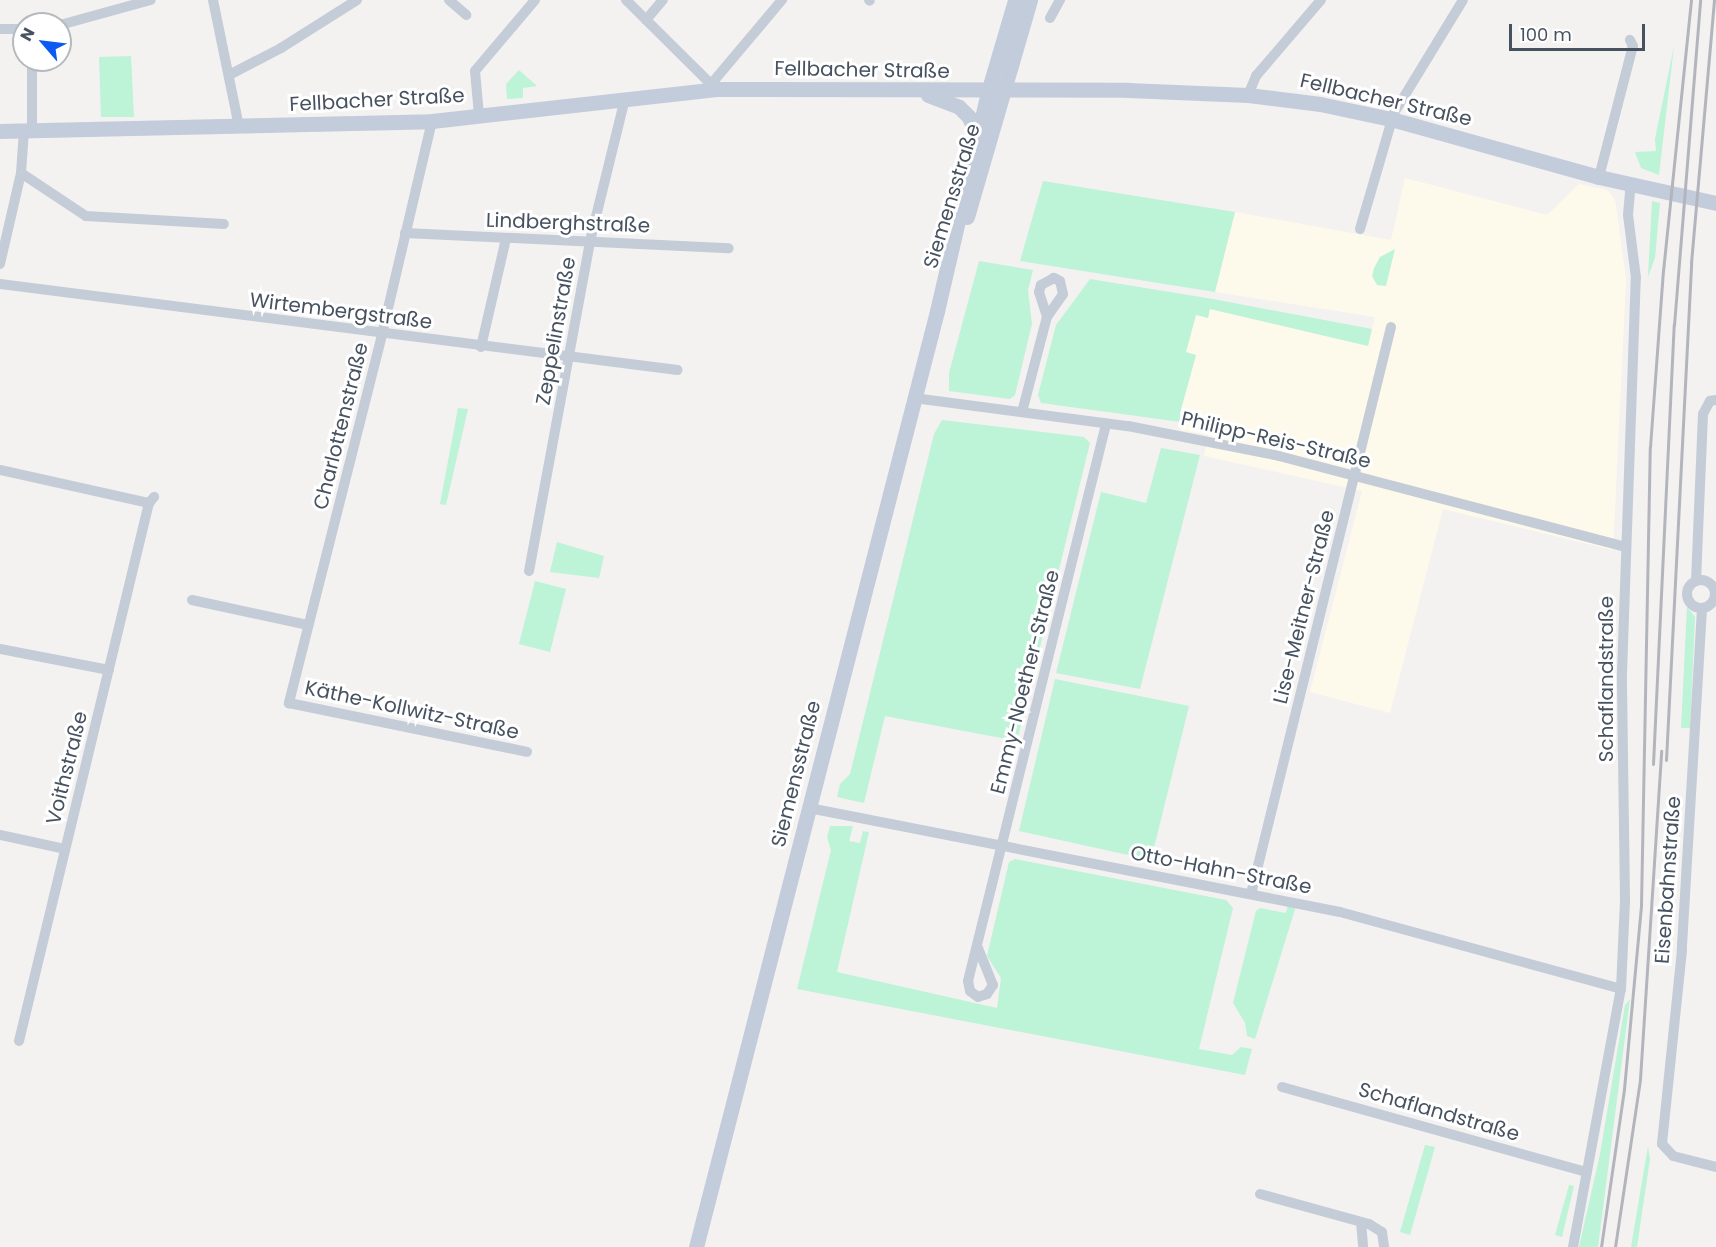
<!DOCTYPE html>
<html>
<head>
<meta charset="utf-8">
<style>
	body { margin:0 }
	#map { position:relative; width:1716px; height:1247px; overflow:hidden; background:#f4f1f1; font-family:Poppins,sans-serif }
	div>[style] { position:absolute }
	.commercial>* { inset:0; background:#fefaeb }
	.green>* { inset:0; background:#bdf3d7 }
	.street>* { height:10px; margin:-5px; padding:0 5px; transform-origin:5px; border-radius:5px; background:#c4ccd7 }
	.street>.ring { margin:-5px; padding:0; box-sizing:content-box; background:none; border:10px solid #c4ccd7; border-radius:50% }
	.secondary>* { height:15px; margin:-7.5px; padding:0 7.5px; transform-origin:7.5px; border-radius:7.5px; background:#c3ccdb }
	.rail>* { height:3px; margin:-1.5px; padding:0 1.5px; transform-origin:1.5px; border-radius:1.5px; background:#b3b5bc }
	span { translate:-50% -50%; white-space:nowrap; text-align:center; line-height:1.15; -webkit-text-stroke:6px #fff; paint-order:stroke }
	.street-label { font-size:20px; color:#475260 }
	.north { position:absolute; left:12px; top:12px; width:60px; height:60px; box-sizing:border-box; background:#fff; border:2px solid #b5babf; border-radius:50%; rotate:298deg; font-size:16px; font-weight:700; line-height:24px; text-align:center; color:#475260 }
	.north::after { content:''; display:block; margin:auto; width:21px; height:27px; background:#0b5af4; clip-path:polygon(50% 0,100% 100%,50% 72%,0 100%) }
	.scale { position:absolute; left:1509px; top:24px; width:136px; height:27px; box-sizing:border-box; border:3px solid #475260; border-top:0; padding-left:8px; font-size:18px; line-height:21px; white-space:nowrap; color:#475260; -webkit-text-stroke:4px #fff; paint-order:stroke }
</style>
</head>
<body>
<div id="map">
	<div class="commercial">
		<div style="clip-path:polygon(1405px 178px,1547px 215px,1579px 184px,1607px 190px,1615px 199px,1626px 279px,1613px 550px,1443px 509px,1390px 713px,1310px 692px,1362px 491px,1204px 456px,1208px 435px,1180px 430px,1180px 413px,1196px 356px,1186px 352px,1196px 315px,1210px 309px,1368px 346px,1375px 317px,1215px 292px,1235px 212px,1391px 240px)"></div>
	</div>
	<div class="green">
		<div style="clip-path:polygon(1674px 46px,1659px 175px,1641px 168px,1635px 152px,1656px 151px,1655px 139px)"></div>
		<div style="clip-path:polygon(131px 56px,134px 117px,101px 117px,99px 57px)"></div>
		<div style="clip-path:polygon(519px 70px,537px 86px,523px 88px,523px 98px,507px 99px,506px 84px)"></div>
		<div style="clip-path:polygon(1043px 181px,1235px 212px,1215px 292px,1020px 261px)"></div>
		<div style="clip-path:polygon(1652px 201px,1660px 203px,1655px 258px,1648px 277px)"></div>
		<div style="clip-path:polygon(1395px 249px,1386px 286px,1377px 285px,1372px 276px,1374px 268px,1380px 257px)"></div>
		<div style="clip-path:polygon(979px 261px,1033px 270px,1028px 290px,1032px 324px,1015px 395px,1010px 399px,949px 391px,949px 373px)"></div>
		<div style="clip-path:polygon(1090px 279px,1213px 299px,1372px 329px,1368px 346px,1210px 309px,1208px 318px,1196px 315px,1186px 352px,1196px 355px,1180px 413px,1181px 422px,1041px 403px,1038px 395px,1056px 325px)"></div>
		<div style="clip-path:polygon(458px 408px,468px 409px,446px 505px,440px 504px)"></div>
		<div style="clip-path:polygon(942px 420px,1084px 437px,1090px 443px,1017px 741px,885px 716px,864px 803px,837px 797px,840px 784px,850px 774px,934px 434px)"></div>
		<div style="clip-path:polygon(1161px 448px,1200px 455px,1140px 689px,1056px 673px,1101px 492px,1146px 503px)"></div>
		<div style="clip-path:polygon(557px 542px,604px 556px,599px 578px,550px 572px)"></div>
		<div style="clip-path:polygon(535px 581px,566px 589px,550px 652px,519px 644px)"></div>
		<div style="clip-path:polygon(1687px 607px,1695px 617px,1690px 728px,1681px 728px)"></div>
		<div style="clip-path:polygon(1055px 679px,1189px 706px,1151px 860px,1019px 831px)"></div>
		<div style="clip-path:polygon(830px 826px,853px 826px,849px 841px,860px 843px,863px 831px,869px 832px,837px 972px,997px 1008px,1001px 978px,987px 956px,1009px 862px,1015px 859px,1226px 900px,1233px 908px,1199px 1049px,1232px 1055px,1241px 1047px,1252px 1049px,1245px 1075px,797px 989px,831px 850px,827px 837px)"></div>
		<div style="clip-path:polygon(1288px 904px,1296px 906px,1255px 1039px,1247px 1036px,1245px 1023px,1233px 1003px,1256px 911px,1260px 908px,1286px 913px)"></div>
		<div style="clip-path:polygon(1630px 999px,1598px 1247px,1579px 1247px,1600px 1154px,1625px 1005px)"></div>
		<div style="clip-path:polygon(1425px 1145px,1435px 1147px,1410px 1235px,1400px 1232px)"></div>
		<div style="clip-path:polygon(1648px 1146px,1650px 1159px,1637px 1247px,1631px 1247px)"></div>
		<div style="clip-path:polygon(1569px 1185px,1574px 1186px,1562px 1237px,1555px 1235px)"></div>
	</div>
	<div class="street">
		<div style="left:213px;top:0;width:130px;rotate:78.4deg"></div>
		<div style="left:449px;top:0;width:23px;rotate:41deg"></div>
		<div style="left:626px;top:0;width:127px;rotate:44.7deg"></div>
		<div style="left:869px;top:0;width:1px;rotate:45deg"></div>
		<div style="left:1050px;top:18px;width:21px;rotate:-61deg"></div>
		<div style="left:646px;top:20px;width:26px;rotate:-50deg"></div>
		<div style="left:60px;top:25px;width:94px;rotate:-15.4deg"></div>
		<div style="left:0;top:29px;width:24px"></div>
		<div style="left:32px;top:60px;width:70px;rotate:90deg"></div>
		<div style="left:229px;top:75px;width:59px;rotate:-27.4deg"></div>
		<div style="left:281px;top:48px;width:90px;rotate:-32.3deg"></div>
		<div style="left:712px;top:83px;width:109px;rotate:-49.9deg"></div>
		<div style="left:1248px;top:95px;width:21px;rotate:-67deg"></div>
		<div style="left:1256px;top:76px;width:100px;rotate:-49.5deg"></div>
		<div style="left:479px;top:115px;width:44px;rotate:-95.2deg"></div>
		<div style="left:475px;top:71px;width:93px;rotate:-49.8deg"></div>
		<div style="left:432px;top:121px;width:220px;rotate:103.2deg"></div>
		<div style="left:382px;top:335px;width:380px;rotate:104.2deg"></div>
		<div style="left:289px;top:703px;width:243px;rotate:11.6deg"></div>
		<div style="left:21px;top:173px;width:78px;rotate:33.5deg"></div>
		<div style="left:86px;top:216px;width:138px;rotate:3.3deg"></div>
		<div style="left:1599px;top:177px;width:135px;rotate:-75.5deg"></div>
		<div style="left:1633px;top:46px;width:7px;rotate:-117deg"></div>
		<div style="left:1360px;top:229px;width:121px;rotate:-73.7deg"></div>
		<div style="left:1394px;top:113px;width:132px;rotate:-58.6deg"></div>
		<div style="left:405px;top:233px;width:324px;rotate:2.7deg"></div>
		<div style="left:0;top:264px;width:93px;rotate:-77deg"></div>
		<div style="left:21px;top:173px;width:43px;rotate:-86deg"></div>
		<div style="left:0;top:284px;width:683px;rotate:7.23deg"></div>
		<div style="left:481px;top:347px;width:111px;rotate:-77deg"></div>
		<div style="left:914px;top:398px;width:216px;rotate:7.5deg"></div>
		<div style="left:1128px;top:426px;width:154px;rotate:11.2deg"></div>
		<div style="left:1279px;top:456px;width:358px;rotate:14.7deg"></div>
		<div style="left:1022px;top:412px;width:98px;rotate:-75.3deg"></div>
		<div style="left:1047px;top:317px;width:28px;rotate:-55deg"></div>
		<div style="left:1063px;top:294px;width:13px;rotate:-103deg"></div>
		<div style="left:1060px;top:281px;width:7px;rotate:-153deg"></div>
		<div style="left:1054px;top:278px;width:15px;rotate:152deg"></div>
		<div style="left:1041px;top:285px;width:7px;rotate:106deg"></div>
		<div style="left:1039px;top:292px;width:26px;rotate:72deg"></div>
		<div style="left:0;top:470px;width:153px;rotate:12.5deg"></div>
		<div style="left:149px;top:503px;width:8px;rotate:-50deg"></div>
		<div style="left:529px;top:571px;width:336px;rotate:-79.5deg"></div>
		<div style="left:590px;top:241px;width:146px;rotate:-76.2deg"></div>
		<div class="ring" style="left:1687px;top:580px;width:18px;height:18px"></div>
		<div style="left:1696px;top:581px;width:167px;rotate:-87.6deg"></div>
		<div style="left:1703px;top:414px;width:15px;rotate:-62deg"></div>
		<div style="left:1710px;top:401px;width:6px;rotate:-9deg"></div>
		<div style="left:192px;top:600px;width:119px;rotate:12.2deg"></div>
		<div style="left:1702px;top:609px;width:342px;rotate:93.4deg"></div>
		<div style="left:1682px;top:950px;width:195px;rotate:95.9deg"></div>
		<div style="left:1662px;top:1144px;width:16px;rotate:47deg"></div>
		<div style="left:1673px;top:1156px;width:44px;rotate:14.3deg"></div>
		<div style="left:0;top:649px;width:111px;rotate:10.9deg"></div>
		<div style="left:809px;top:808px;width:541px;rotate:11.08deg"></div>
		<div style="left:1340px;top:912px;width:291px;rotate:15.3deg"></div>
		<div style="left:0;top:835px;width:66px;rotate:12.2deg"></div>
		<div style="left:1251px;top:894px;width:584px;rotate:-76.13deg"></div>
		<div style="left:978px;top:948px;width:40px;rotate:68deg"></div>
		<div style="left:993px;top:985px;width:11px;rotate:124deg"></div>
		<div style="left:987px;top:994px;width:9px;rotate:162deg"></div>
		<div style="left:978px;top:997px;width:10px;rotate:-143deg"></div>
		<div style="left:970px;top:991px;width:10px;rotate:-101deg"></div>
		<div style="left:968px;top:981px;width:574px;rotate:-76.08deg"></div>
		<div style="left:19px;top:1041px;width:553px;rotate:-76.42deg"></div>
		<div style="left:1282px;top:1087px;width:316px;rotate:15.6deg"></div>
		<div style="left:1260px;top:1194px;width:113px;rotate:15.4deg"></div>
		<div style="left:1369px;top:1224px;width:15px;rotate:32deg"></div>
		<div style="left:1382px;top:1232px;width:15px;rotate:82deg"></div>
		<div style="left:1361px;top:1222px;width:25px;rotate:85deg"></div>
		<div style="left:1573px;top:1247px;width:262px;rotate:-79.5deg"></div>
		<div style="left:1621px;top:989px;width:89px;rotate:-87.4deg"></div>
		<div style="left:1625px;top:900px;width:227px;rotate:-90.8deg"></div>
		<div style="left:1622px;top:673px;width:395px;rotate:-88deg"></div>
		<div style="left:1636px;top:278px;width:64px;rotate:-97.2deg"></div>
		<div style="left:1628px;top:215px;width:32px;rotate:-85deg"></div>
	</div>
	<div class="secondary">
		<div style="left:928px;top:95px;width:33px;rotate:21deg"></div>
		<div style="left:959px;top:107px;width:14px;rotate:45deg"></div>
		<div style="left:969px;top:117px;width:22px;rotate:68deg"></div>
		<div style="left:0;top:131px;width:432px;rotate:-1.3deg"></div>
		<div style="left:432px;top:121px;width:286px;rotate:-6.4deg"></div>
		<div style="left:716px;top:89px;width:412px;rotate:0.1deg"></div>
		<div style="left:1128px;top:90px;width:120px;rotate:2.4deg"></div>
		<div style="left:1248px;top:95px;width:73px;rotate:7.1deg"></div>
		<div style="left:1320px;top:104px;width:73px;rotate:11.9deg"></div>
		<div style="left:1391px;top:119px;width:216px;rotate:15.6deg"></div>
		<div style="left:1599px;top:177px;width:120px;rotate:12.5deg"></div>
		<div style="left:967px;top:217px;width:226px;rotate:-73.8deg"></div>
		<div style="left:696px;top:1247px;width:967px;rotate:-75.56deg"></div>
		<div style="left:937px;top:311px;width:225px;rotate:-76.9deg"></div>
		<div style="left:988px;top:92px;width:96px;rotate:-73.6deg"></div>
	</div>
	<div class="rail">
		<div style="left:1666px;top:760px;width:498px;rotate:-87.1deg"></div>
		<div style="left:1691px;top:263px;width:264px;rotate:-85deg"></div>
		<div style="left:1653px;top:764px;width:440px;rotate:-87.3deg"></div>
		<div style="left:1674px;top:325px;width:326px;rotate:-85.4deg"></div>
		<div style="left:1601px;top:1247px;width:160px;rotate:-81.7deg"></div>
		<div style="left:1624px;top:1089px;width:185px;rotate:-84.7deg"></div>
		<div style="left:1641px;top:905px;width:458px;rotate:-88.9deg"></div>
		<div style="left:1650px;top:447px;width:176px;rotate:-85.8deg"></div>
		<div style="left:1663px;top:271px;width:272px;rotate:-84.1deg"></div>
		<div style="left:1615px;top:1247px;width:170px;rotate:-81.5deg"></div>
		<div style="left:1640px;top:1079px;width:329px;rotate:-86.3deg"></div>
	</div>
	<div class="street-label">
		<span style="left:862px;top:70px;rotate:1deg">Fellbacher Straße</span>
		<span style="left:377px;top:100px;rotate:-3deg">Fellbacher Straße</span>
		<span style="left:1386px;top:100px;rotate:13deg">Fellbacher Straße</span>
		<span style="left:952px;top:196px;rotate:-73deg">Siemensstraße</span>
		<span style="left:568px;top:223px;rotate:2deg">Lindberghstraße</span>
		<span style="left:341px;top:311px;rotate:7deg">Wirtembergstraße</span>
		<span style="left:556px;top:331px;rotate:-80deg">Zeppelinstraße</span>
		<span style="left:341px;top:426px;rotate:-76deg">Charlottenstraße</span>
		<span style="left:1276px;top:440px;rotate:13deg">Philipp-Reis-Straße</span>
		<span style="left:1304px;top:607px;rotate:-76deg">Lise-Meitner-Straße</span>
		<span style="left:1606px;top:679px;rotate:-90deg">Schaflandstraße</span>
		<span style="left:1025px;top:682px;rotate:-76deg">Emmy-Noether-Straße</span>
		<span style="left:412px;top:710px;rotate:12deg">Käthe-Kollwitz-Straße</span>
		<span style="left:67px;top:768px;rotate:-76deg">Voithstraße</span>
		<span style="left:796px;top:774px;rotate:-76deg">Siemensstraße</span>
		<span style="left:1221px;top:870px;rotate:11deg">Otto-Hahn-Straße</span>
		<span style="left:1668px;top:880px;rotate:-86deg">Eisenbahnstraße</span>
		<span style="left:1439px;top:1112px;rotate:16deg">Schaflandstraße</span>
	</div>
	<div class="north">N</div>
	<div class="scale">100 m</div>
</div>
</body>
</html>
